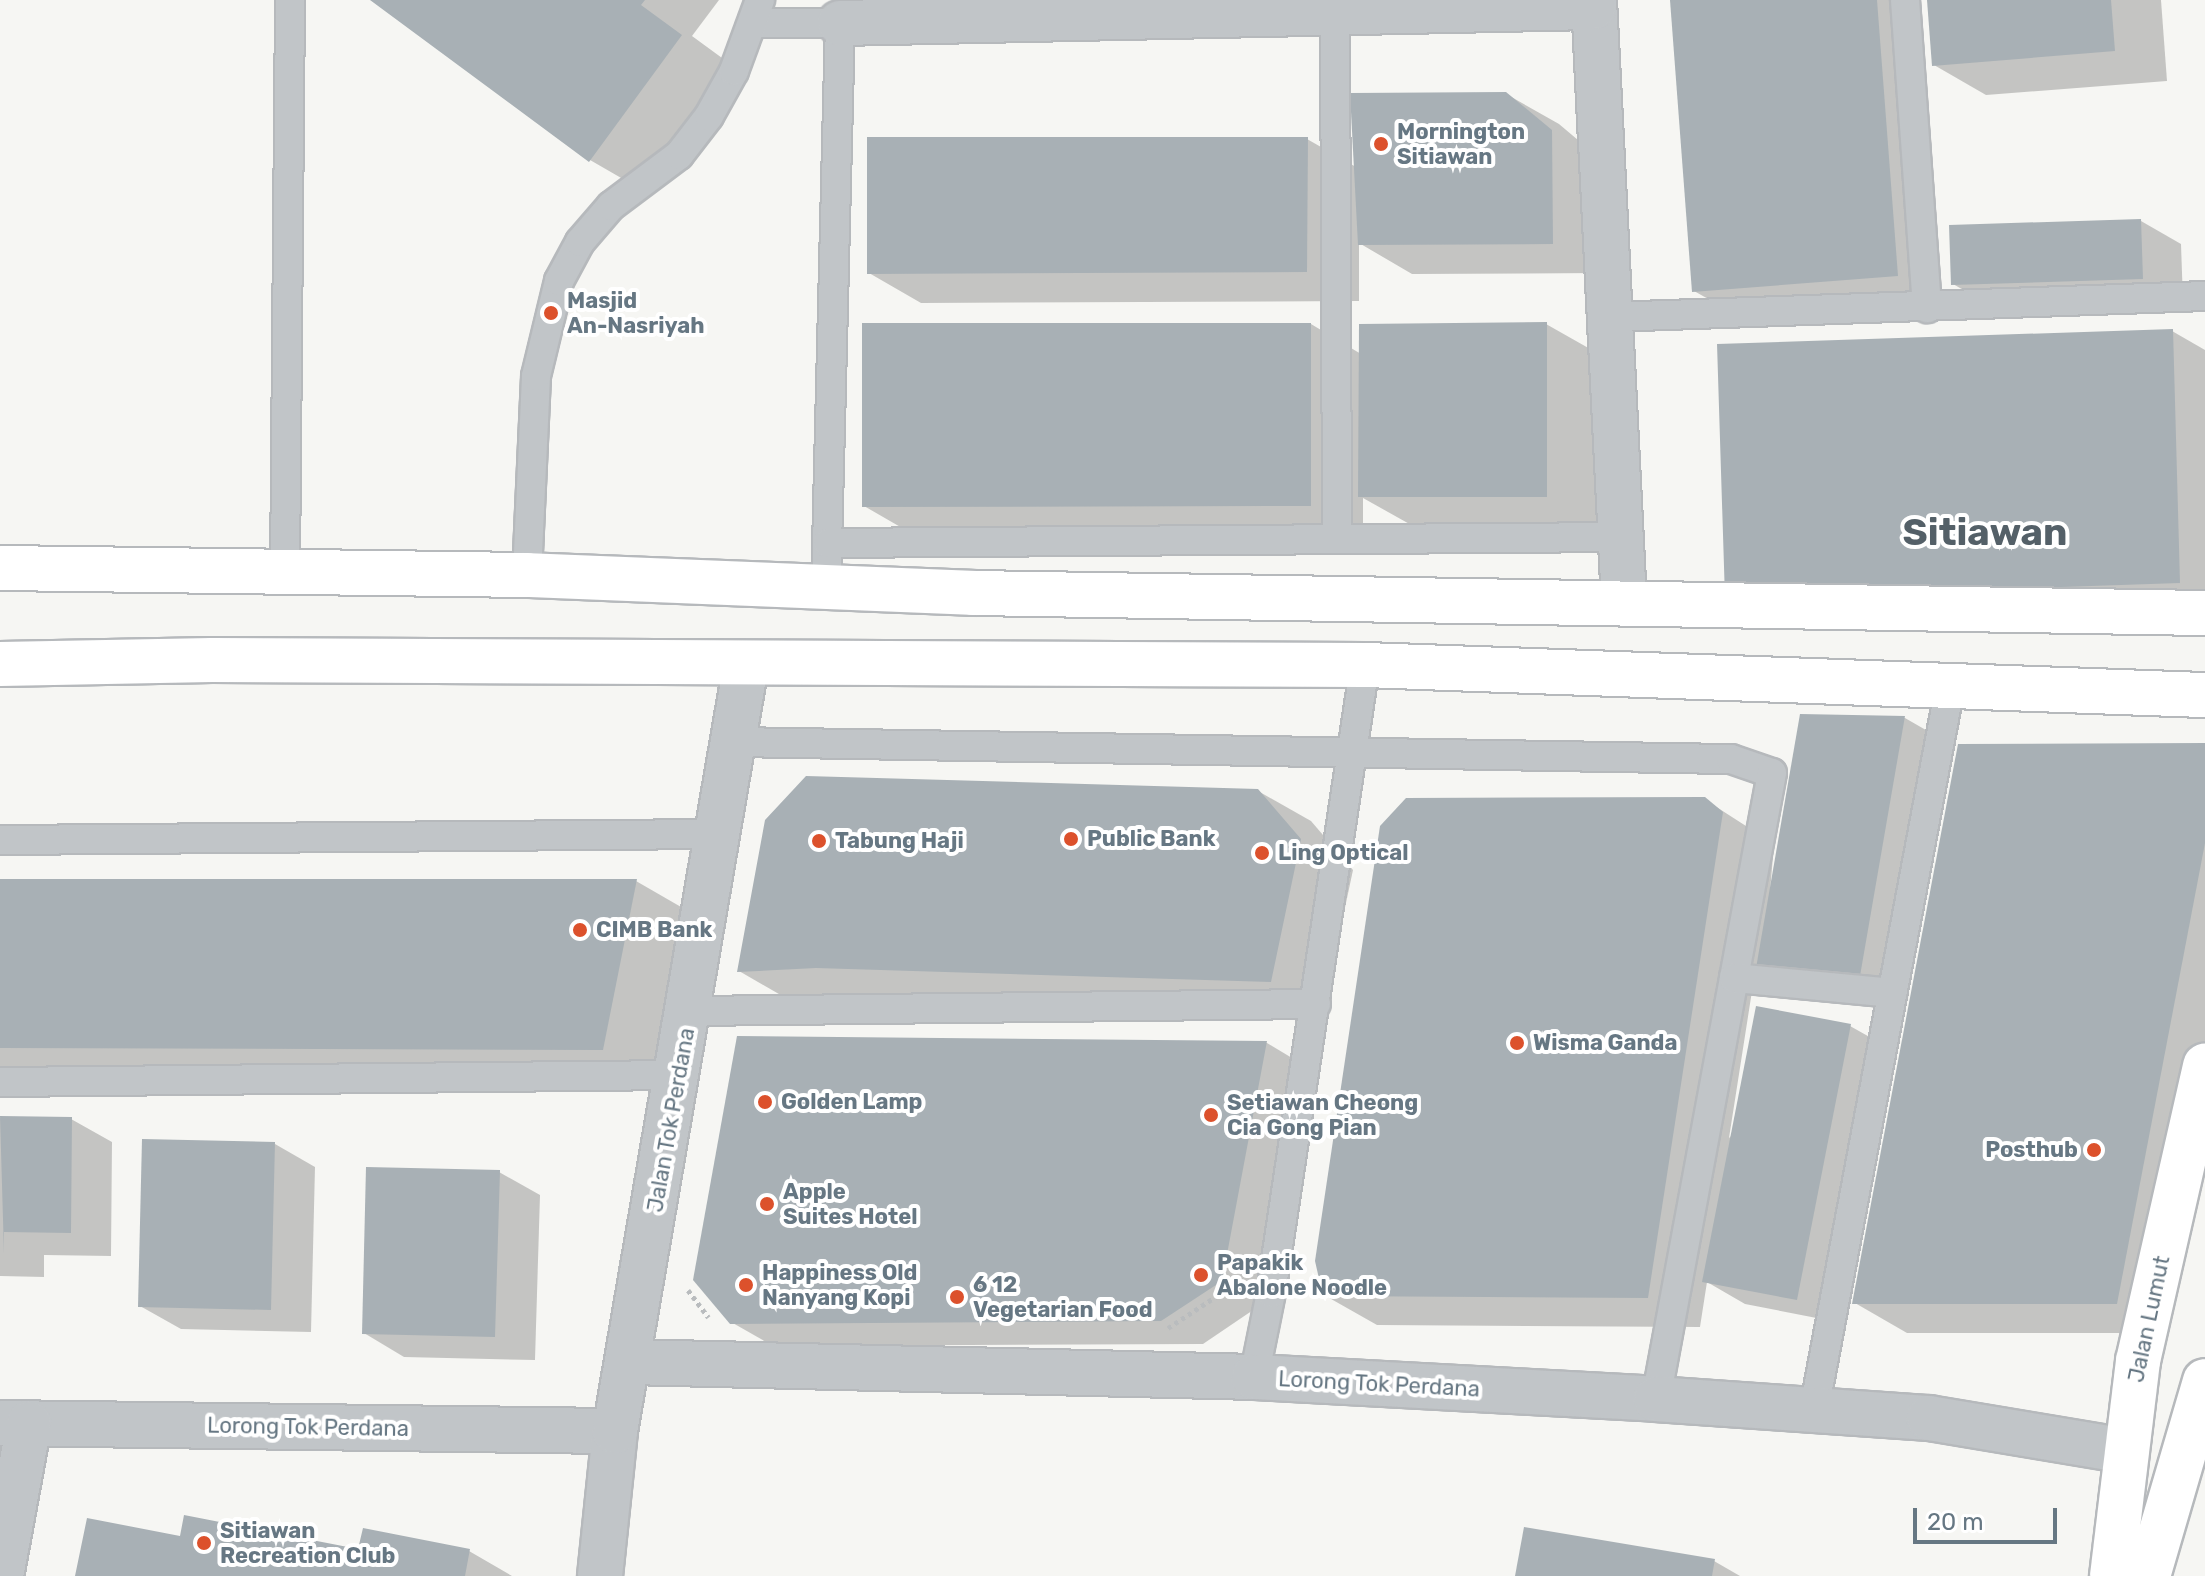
<!DOCTYPE html>
<html>
<head>
<meta charset="utf-8">
<style>
	body { margin:0 }
	#map { position:relative; width:2205px; height:1576px; overflow:hidden; background:#f6f6f3; font-family:Rubik,sans-serif }
	div>[style] { position:absolute }
	.shadow>* { inset:0; background:#0003 }
	.building>* { inset:0; background:#a8b0b5 }
	.path>* { height:5px; margin-top:-2.5px; transform-origin:0; background:repeating-linear-gradient(90deg,#b9bcbe 0 4px,transparent 0 8px) }
	.roads { filter:drop-shadow(2px 0 #b6b9bc) drop-shadow(-2px 0 #b6b9bc) drop-shadow(0 2px #b6b9bc) drop-shadow(0 -2px #b6b9bc) }
	.service>* { height:28px; margin:-14px; padding:0 14px; transform-origin:14px; border-radius:14px; background:#c1c5c8 }
	.minor>* { height:44px; margin:-22px; padding:0 22px; transform-origin:22px; border-radius:22px; background:#c1c5c8 }
	.trunk>* { height:44px; margin:-22px; padding:0 22px; transform-origin:22px; border-radius:22px; background:#fff }
	.dots>* { width:22px; height:22px; translate:-50% -50%; box-sizing:border-box; border:4px solid #fff; border-radius:50% }
	span { translate:-50% -50%; white-space:nowrap; text-align:center; line-height:1.15; -webkit-text-stroke:8px #fff; paint-order:stroke }
	.poi-label { font-size:22px; color:#667783; font-weight:700 }
	.left { translate:0 -50%; text-align:left }
	.right { translate:-100% -50%; text-align:right }
	.street-label { font-size:22px; color:#667783 }
	.town-label { font-size:38px; color:#546068; font-weight:700 }
	.scale { position:absolute; left:1913px; top:1508px; width:144px; height:36px; box-sizing:border-box; border:4px solid #667783; border-top:0; padding-left:10px; font-size:24px; line-height:28px; white-space:nowrap; color:#667783; -webkit-text-stroke:6px #fff; paint-order:stroke }
</style>
</head>
<body>
<div id="map">
	<div class="shadow">
		<div style="clip-path:polygon(374px 0,719px 0,692px 36px,733px 66px,642px 190px,590px 160px)"></div>
		<div style="clip-path:polygon(1673px 0,1915px 0,1937px 298px,1735px 314px,1694px 291px)"></div>
		<div style="clip-path:polygon(1929px 0,2161px 0,2167px 81px,1986px 95px,1934px 65px)"></div>
		<div style="clip-path:polygon(1506px 94px,1559px 124px,1604px 162px,1604px 273px,1412px 274px,1359px 243px,1359px 301px,921px 303px,869px 273px,1307px 139px,1356px 167px)"></div>
		<div style="clip-path:polygon(2141px 221px,2181px 244px,2183px 301px,1993px 307px,1953px 284px)"></div>
		<div style="clip-path:polygon(1311px 324px,1361px 354px,1546px 324px,1599px 354px,1598px 526px,1413px 526px,1363px 498px,1363px 535px,916px 536px,864px 506px)"></div>
		<div style="clip-path:polygon(2172px 331px,2205px 350px,2205px 606px,1920px 616px)"></div>
		<div style="clip-path:polygon(1802px 716px,1905px 718px,1945px 741px,1900px 999px,1755px 972px,1729px 1138px,1850px 1026px,1891px 1049px,1837px 1322px,1745px 1304px,1707px 1282px,1700px 1327px,1377px 1325px,1324px 1295px,1704px 799px,1774px 844px,1769px 904px)"></div>
		<div style="clip-path:polygon(2205px 745px,2205px 1145px,2169px 1333px,1907px 1333px,1855px 1303px)"></div>
		<div style="clip-path:polygon(1258px 791px,1311px 821px,1353px 870px,1323px 1011px,791px 1001px,739px 971px)"></div>
		<div style="clip-path:polygon(0 881px,636px 881px,688px 911px,655px 1079px,0 1077px)"></div>
		<div style="clip-path:polygon(739px 1038px,1267px 1043px,1307px 1067px,1262px 1304px,1203px 1344px,773px 1346px,731px 1322px)"></div>
		<div style="clip-path:polygon(0 1118px,71px 1119px,112px 1142px,111px 1256px,44px 1255px,44px 1277px,0 1276px)"></div>
		<div style="clip-path:polygon(275px 1144px,315px 1167px,311px 1332px,181px 1329px,140px 1306px)"></div>
		<div style="clip-path:polygon(499px 1172px,540px 1195px,535px 1360px,404px 1357px,364px 1333px)"></div>
		<div style="clip-path:polygon(182px 1539px,360px 1551px,469px 1551px,512px 1576px,77px 1576px)"></div>
		<div style="clip-path:polygon(1714px 1561px,1740px 1576px,1517px 1576px)"></div>
	</div>
	<div class="building">
		<div style="clip-path:polygon(370px 0,645px 0,641px 5px,682px 35px,589px 162px)"></div>
		<div style="clip-path:polygon(1670px 0,1877px 0,1898px 276px,1692px 292px)"></div>
		<div style="clip-path:polygon(1927px 0,2111px 0,2115px 51px,1932px 66px)"></div>
		<div style="clip-path:polygon(1506px 92px,1552px 130px,1553px 244px,1358px 245px,1350px 93px)"></div>
		<div style="clip-path:polygon(867px 137px,1308px 137px,1307px 272px,867px 274px)"></div>
		<div style="clip-path:polygon(2141px 219px,2143px 279px,1951px 285px,1949px 225px)"></div>
		<div style="clip-path:polygon(1547px 322px,1547px 497px,1358px 497px,1359px 324px)"></div>
		<div style="clip-path:polygon(862px 323px,1311px 323px,1311px 506px,862px 507px)"></div>
		<div style="clip-path:polygon(2173px 329px,2180px 583px,1725px 598px,1717px 344px)"></div>
		<div style="clip-path:polygon(1800px 714px,1905px 716px,1860px 976px,1755px 974px)"></div>
		<div style="clip-path:polygon(2205px 743px,2205px 843px,2117px 1304px,1852px 1304px,1958px 744px)"></div>
		<div style="clip-path:polygon(806px 776px,1258px 789px,1301px 839px,1271px 982px,816px 968px,737px 972px,765px 820px)"></div>
		<div style="clip-path:polygon(1705px 797px,1723px 812px,1648px 1298px,1323px 1296px,1315px 1261px,1380px 826px,1406px 798px)"></div>
		<div style="clip-path:polygon(0 879px,637px 879px,603px 1050px,0 1048px)"></div>
		<div style="clip-path:polygon(1756px 1006px,1851px 1024px,1797px 1300px,1702px 1282px)"></div>
		<div style="clip-path:polygon(737px 1036px,1267px 1041px,1222px 1281px,1161px 1321px,730px 1324px,693px 1280px)"></div>
		<div style="clip-path:polygon(0 1116px,72px 1117px,71px 1233px,4px 1232px,4px 1254px)"></div>
		<div style="clip-path:polygon(142px 1139px,275px 1142px,271px 1310px,138px 1307px)"></div>
		<div style="clip-path:polygon(366px 1167px,500px 1170px,495px 1337px,362px 1334px)"></div>
		<div style="clip-path:polygon(184px 1515px,358px 1549px,363px 1528px,470px 1549px,465px 1576px,75px 1576px,87px 1518px,180px 1536px)"></div>
		<div style="clip-path:polygon(1524px 1527px,1715px 1559px,1712px 1576px,1515px 1576px)"></div>
	</div>
	<div class="path">
		<div style="left:688px;top:1290px;width:34px;rotate:53deg"></div>
		<div style="left:1168px;top:1328px;width:73px;rotate:-33.3deg"></div>
	</div>
	<div class="roads">
		<div class="service">
			<div style="left:1335px;top:0;width:539px;rotate:89.79deg"></div>
			<div style="left:1905px;top:0;width:309px;rotate:85.9deg"></div>
			<div style="left:753px;top:23px;width:87px"></div>
			<div style="left:840px;top:23px;width:565px;rotate:91.42deg"></div>
			<div style="left:1610px;top:317px;width:595px;rotate:-2.02deg"></div>
			<div style="left:828px;top:543px;width:792px;rotate:-0.43deg"></div>
			<div style="left:285px;top:573px;width:573px;rotate:-89.5deg"></div>
			<div style="left:527px;top:575px;width:199px;rotate:-87.4deg"></div>
			<div style="left:536px;top:376px;width:98px;rotate:-76.4deg"></div>
			<div style="left:559px;top:281px;width:44px;rotate:-61.7deg"></div>
			<div style="left:580px;top:242px;width:48px;rotate:-49.3deg"></div>
			<div style="left:611px;top:206px;width:85px;rotate:-36.9deg"></div>
			<div style="left:679px;top:155px;width:49px;rotate:-52.4deg"></div>
			<div style="left:709px;top:116px;width:51px;rotate:-60.9deg"></div>
			<div style="left:734px;top:71px;width:76px;rotate:-69.9deg"></div>
			<div style="left:734px;top:742px;width:997px;rotate:0.98deg"></div>
			<div style="left:1731px;top:759px;width:43px;rotate:18.9deg"></div>
			<div style="left:1772px;top:773px;width:637px;rotate:100.5deg"></div>
			<div style="left:0;top:840px;width:720px;rotate:-0.48deg"></div>
			<div style="left:1734px;top:978px;width:159px;rotate:5.4deg"></div>
			<div style="left:690px;top:1011px;width:626px;rotate:-0.64deg"></div>
			<div style="left:0;top:1082px;width:679px;rotate:-0.59deg"></div>
			<div style="left:1254px;top:1377px;width:86px;rotate:-78.6deg"></div>
			<div style="left:1271px;top:1293px;width:635px;rotate:-81.49deg"></div>
			<div style="left:1814px;top:1410px;width:736px;rotate:-79.35deg"></div>
		</div>
		<div class="minor">
			<div style="left:1594px;top:0;width:604px;rotate:87.15deg"></div>
			<div style="left:840px;top:23px;width:754px;rotate:-1.22deg"></div>
			<div style="left:629px;top:1362px;width:625px;rotate:1.37deg"></div>
			<div style="left:1254px;top:1377px;width:403px;rotate:3.1deg"></div>
			<div style="left:1656px;top:1399px;width:274px;rotate:4deg"></div>
			<div style="left:1929px;top:1418px;width:200px;rotate:9.5deg"></div>
			<div style="left:0;top:1423px;width:615px;rotate:0.75deg"></div>
			<div style="left:1px;top:1576px;width:155px;rotate:-79.6deg"></div>
			<div style="left:600px;top:1576px;width:146px;rotate:-84.1deg"></div>
			<div style="left:615px;top:1431px;width:777px;rotate:-80.3deg"></div>
		</div>
		<div class="trunk">
			<div style="left:0;top:568px;width:527px;rotate:0.76deg"></div>
			<div style="left:527px;top:575px;width:446px;rotate:2.3deg"></div>
			<div style="left:973px;top:593px;width:1232px;rotate:0.93deg"></div>
			<div style="left:0;top:664px;width:212px;rotate:-1.1deg"></div>
			<div style="left:212px;top:660px;width:1153px;rotate:0.25deg"></div>
			<div style="left:1365px;top:665px;width:841px;rotate:2.05deg"></div>
			<div style="left:2112px;top:1576px;width:217px;rotate:-83.1deg"></div>
			<div style="left:2138px;top:1361px;width:303px;rotate:-77.2deg"></div>
			<div style="left:2148px;top:1576px;width:203px;rotate:-73.7deg"></div>
		</div>
	</div>
	<div class="dots">
		<div style="left:1381px;top:144px;background:#dc512c"></div>
		<div style="left:551px;top:313px;background:#dc512c"></div>
		<div style="left:1071px;top:839px;background:#dc512c"></div>
		<div style="left:819px;top:841px;background:#dc512c"></div>
		<div style="left:1262px;top:853px;background:#dc512c"></div>
		<div style="left:580px;top:930px;background:#dc512c"></div>
		<div style="left:1517px;top:1043px;background:#dc512c"></div>
		<div style="left:765px;top:1102px;background:#dc512c"></div>
		<div style="left:1211px;top:1115px;background:#dc512c"></div>
		<div style="left:2094px;top:1150px;background:#dc512c"></div>
		<div style="left:767px;top:1204px;background:#dc512c"></div>
		<div style="left:1201px;top:1275px;background:#dc512c"></div>
		<div style="left:746px;top:1285px;background:#dc512c"></div>
		<div style="left:957px;top:1297px;background:#dc512c"></div>
		<div style="left:204px;top:1543px;background:#dc512c"></div>
	</div>
	<div class="poi-label">
		<span class="left" style="left:1397px;top:144px">Mornington<br>Sitiawan</span>
		<span class="left" style="left:567px;top:313px">Masjid<br>An-Nasriyah</span>
		<span class="left" style="left:1087px;top:839px">Public Bank</span>
		<span class="left" style="left:835px;top:841px">Tabung Haji</span>
		<span class="left" style="left:1278px;top:853px">Ling Optical</span>
		<span class="left" style="left:596px;top:930px">CIMB Bank</span>
		<span class="left" style="left:1533px;top:1043px">Wisma Ganda</span>
		<span class="left" style="left:781px;top:1102px">Golden Lamp</span>
		<span class="left" style="left:1227px;top:1115px">Setiawan Cheong<br>Cia Gong Pian</span>
		<span class="right" style="left:2078px;top:1150px">Posthub</span>
		<span class="left" style="left:783px;top:1204px">Apple<br>Suites Hotel</span>
		<span class="left" style="left:1217px;top:1275px">Papakik<br>Abalone Noodle</span>
		<span class="left" style="left:762px;top:1285px">Happiness Old<br>Nanyang Kopi</span>
		<span class="left" style="left:973px;top:1297px">6 12<br>Vegetarian Food</span>
		<span class="left" style="left:220px;top:1543px">Sitiawan<br>Recreation Club</span>
	</div>
	<div class="street-label">
		<span style="left:671px;top:1120px;rotate:-80deg">Jalan Tok Perdana</span>
		<span style="left:2149px;top:1319px;rotate:-78deg">Jalan Lumut</span>
		<span style="left:1379px;top:1384px;rotate:3deg">Lorong Tok Perdana</span>
		<span style="left:308px;top:1427px;rotate:1deg">Lorong Tok Perdana</span>
	</div>
	<div class="town-label">
		<span style="left:1985px;top:533px">Sitiawan</span>
	</div>
	<div class="scale">20 m</div>
</div>
</body>
</html>
